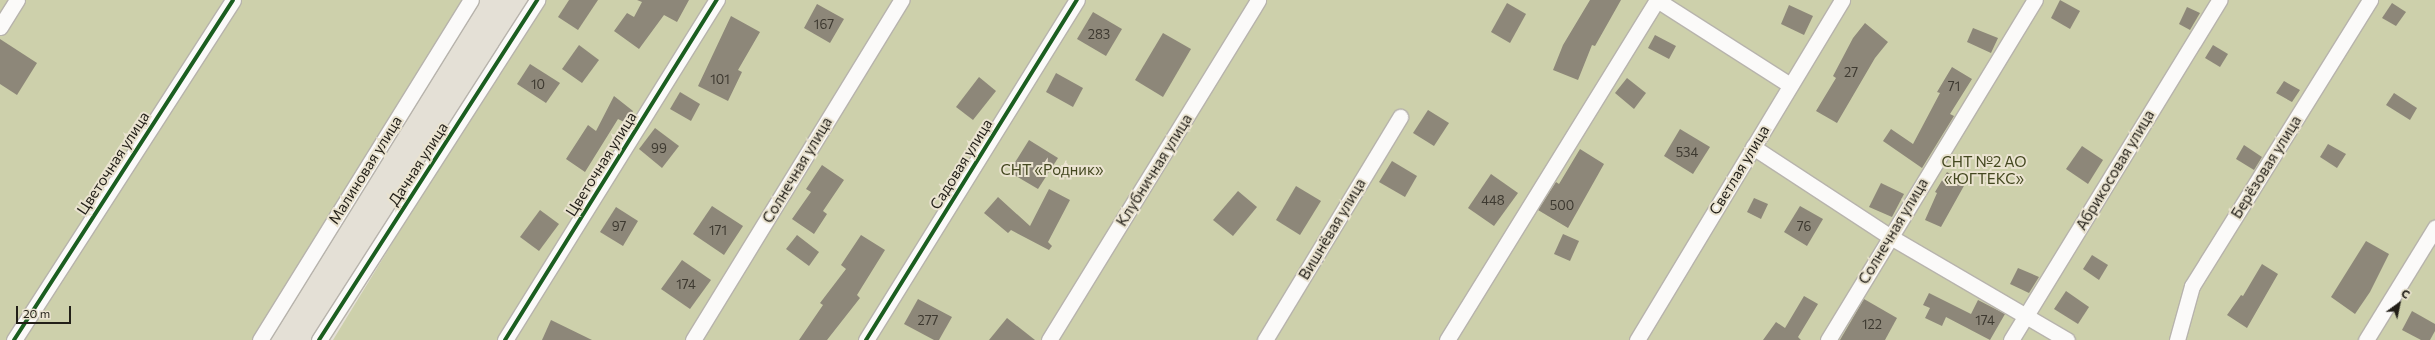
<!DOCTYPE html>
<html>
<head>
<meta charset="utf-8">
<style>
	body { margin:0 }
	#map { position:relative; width:2435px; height:340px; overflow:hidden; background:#e4e0d6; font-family:Commissioner,sans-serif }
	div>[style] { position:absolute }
	.green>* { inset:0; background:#cdd0ab }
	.building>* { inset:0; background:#8d8779 }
	.roads { filter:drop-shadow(1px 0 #b7b3ac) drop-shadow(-1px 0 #b7b3ac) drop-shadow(0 1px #b7b3ac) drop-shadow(0 -1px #b7b3ac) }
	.street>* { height:15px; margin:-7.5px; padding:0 7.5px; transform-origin:7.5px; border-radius:7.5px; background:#fbfaf9 }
	.cycleway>* { height:4px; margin:-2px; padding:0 2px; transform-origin:2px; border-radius:2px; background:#1b5e20 }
	span { translate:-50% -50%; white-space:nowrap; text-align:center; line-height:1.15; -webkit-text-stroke:4px #eae3d0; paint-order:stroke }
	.number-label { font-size:13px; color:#3d3930 }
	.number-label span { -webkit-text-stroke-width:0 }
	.park-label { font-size:15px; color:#444820 }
	.street-label { font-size:15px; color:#221f18 }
	.north { position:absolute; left:2379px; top:284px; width:40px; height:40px; -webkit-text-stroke:3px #eae3d0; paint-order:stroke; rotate:33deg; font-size:11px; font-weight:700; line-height:16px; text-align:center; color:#221f18 }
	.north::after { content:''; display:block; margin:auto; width:14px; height:18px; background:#221f18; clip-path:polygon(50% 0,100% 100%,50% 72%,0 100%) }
	.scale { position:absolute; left:16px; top:306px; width:55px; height:18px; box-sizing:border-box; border:2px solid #221f18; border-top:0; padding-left:5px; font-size:12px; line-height:14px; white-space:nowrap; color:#221f18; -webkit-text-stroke:3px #eae3d0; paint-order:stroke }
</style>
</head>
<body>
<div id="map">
	<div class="green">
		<div style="clip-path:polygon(0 0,476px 0,264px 340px,0 340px)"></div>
		<div style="clip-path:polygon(541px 0,2435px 0,2435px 340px,333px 340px)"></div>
	</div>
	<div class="building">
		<div style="clip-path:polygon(569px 0,598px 0,578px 30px,558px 17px)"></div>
		<div style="clip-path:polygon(637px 0,689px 0,677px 22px,664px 15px,639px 49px,614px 31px,627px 13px,634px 17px,642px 2px)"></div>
		<div style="clip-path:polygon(1590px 0,1621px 0,1595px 46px,1592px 45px,1578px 80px,1553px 70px,1563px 45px)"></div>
		<div style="clip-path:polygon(2060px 0,2080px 11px,2070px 29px,2051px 18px)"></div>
		<div style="clip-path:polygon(1507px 3px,1526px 14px,1510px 43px,1491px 32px)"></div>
		<div style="clip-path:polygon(2392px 3px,2406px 12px,2396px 26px,2382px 18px)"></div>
		<div style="clip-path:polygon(817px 4px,844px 19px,830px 43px,804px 28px)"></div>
		<div style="clip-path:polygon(1789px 5px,1813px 16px,1804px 35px,1781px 24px)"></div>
		<div style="clip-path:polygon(2187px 7px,2200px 13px,2190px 30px,2179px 24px)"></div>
		<div style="clip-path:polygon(1093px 12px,1122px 29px,1106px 56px,1077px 39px)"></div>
		<div style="clip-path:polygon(731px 16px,760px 32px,738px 70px,742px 72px,728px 101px,698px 86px)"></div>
		<div style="clip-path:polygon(1865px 23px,1888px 42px,1875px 58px,1837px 123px,1816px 111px,1836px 78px,1833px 76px,1853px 38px)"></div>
		<div style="clip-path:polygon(1973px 28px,1998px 38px,1991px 53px,1967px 42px)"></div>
		<div style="clip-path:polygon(1163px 33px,1191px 49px,1163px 97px,1135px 80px)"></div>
		<div style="clip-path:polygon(1655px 35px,1676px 46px,1669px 59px,1648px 48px)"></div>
		<div style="clip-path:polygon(0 39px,37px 63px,17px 95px,0 84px)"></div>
		<div style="clip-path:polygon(579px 45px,599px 60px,582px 83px,562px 69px)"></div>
		<div style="clip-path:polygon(2213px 45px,2228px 54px,2220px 67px,2205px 58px)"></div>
		<div style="clip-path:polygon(530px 64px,560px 83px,546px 103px,517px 84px)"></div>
		<div style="clip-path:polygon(1952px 67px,1972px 79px,1950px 114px,1954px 116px,1922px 168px,1883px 141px,1891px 129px,1913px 144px,1940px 93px,1937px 92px)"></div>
		<div style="clip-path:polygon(1056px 73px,1083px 88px,1073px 107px,1046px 92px)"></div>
		<div style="clip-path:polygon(979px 77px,996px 91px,973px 120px,956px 107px)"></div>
		<div style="clip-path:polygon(1627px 78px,1646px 93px,1634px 109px,1615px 93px)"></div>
		<div style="clip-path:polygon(2284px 81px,2300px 90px,2292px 102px,2276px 93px)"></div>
		<div style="clip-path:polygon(680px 92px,700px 104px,691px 121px,670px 109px)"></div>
		<div style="clip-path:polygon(2394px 93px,2417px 108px,2410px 120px,2386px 105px)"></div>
		<div style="clip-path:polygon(614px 96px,633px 111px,626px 123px,618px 119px,585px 172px,566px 159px,588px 125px,596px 131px)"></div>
		<div style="clip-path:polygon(1428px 110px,1449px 123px,1434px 146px,1413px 133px)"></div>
		<div style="clip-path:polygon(655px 128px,679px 146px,662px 168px,639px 149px)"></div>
		<div style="clip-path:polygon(1680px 129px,1710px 147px,1693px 174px,1664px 156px)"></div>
		<div style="clip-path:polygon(1029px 140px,1058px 158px,1038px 189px,1009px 172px)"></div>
		<div style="clip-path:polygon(2328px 144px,2346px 154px,2337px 168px,2320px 157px)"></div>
		<div style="clip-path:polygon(2244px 145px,2262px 157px,2254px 170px,2236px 159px)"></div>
		<div style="clip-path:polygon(2082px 146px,2103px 160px,2088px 184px,2066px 169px)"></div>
		<div style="clip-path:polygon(1580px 149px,1604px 164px,1568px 228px,1538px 210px,1556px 182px,1559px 184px)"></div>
		<div style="clip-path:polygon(1392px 161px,1417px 176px,1405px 197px,1379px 182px)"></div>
		<div style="clip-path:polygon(822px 165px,844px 180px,823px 211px,827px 214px,814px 234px,792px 219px,811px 192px,806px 189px)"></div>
		<div style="clip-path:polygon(1947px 172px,1965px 184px,1941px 227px,1925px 220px,1937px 193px,1935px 192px)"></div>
		<div style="clip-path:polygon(1491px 174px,1518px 193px,1494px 226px,1468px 208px)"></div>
		<div style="clip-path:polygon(1881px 183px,1904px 194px,1892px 217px,1869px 207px)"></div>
		<div style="clip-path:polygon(1296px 186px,1321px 201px,1300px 235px,1276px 220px)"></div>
		<div style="clip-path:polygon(1049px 189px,1070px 200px,1048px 242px,1052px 246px,1049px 250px,1011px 230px,1008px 233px,984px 213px,998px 197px,1030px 226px)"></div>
		<div style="clip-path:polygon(1238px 191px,1257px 207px,1233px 236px,1213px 220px)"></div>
		<div style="clip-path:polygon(1754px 198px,1768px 204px,1761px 219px,1747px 212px)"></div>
		<div style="clip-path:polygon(712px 206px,743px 226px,724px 255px,693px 234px)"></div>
		<div style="clip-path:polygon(1800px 206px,1823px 219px,1807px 246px,1784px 232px)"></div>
		<div style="clip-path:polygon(616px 207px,638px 221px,623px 246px,600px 232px)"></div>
		<div style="clip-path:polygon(540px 210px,559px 224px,539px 251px,520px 237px)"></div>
		<div style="clip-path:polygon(1563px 234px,1579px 241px,1570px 261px,1554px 254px)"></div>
		<div style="clip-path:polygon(797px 235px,819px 252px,809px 266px,786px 249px)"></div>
		<div style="clip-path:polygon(861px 235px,885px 250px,857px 295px,860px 298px,827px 340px,799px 340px,823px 305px,820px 303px,846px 269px,841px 265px)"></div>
		<div style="clip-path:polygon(2366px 241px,2389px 254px,2370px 292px,2355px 314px,2331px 297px)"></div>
		<div style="clip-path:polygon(2092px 255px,2108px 265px,2099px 280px,2083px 269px)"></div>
		<div style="clip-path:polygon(682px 260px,711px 280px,690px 309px,661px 289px)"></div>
		<div style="clip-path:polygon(2262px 264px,2278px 274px,2247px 328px,2227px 315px,2241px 295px,2243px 296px)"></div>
		<div style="clip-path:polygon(2018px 268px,2039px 277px,2029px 293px,2010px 284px)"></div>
		<div style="clip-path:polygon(2066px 291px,2089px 307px,2078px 324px,2054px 309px)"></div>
		<div style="clip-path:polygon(1929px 293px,1971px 314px,1978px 300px,2005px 314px,1990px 340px,1946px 317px,1942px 326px,1925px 318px,1930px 308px,1923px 305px)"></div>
		<div style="clip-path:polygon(1804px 296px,1818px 304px,1798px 337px,1801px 340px,1763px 340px,1776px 322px,1785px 328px)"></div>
		<div style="clip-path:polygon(918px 299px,952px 317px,939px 340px,934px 340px,904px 324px)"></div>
		<div style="clip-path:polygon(1864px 299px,1897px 318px,1885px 340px,1840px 340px)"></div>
		<div style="clip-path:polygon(2412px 311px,2435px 324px,2435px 331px,2430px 340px,2421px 340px,2402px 330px)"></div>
		<div style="clip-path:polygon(1007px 318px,1035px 340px,989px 340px)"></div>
		<div style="clip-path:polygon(551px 320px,592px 340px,542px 340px)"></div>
	</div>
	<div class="roads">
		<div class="street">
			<div style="left:1657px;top:0;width:158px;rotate:32.6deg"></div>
			<div style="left:0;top:27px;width:32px;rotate:-58deg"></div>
			<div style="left:1753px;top:147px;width:163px;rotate:33.2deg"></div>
			<div style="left:1889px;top:236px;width:206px;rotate:30.3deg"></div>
			<div style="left:14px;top:340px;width:404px;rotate:-57.2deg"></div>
			<div style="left:260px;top:340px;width:400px;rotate:-58.2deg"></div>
			<div style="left:319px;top:340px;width:404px;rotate:-57.3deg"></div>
			<div style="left:505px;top:340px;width:401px;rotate:-58.1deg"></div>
			<div style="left:693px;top:340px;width:399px;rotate:-58.5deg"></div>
			<div style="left:866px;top:340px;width:400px;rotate:-58.2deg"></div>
			<div style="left:1049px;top:340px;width:399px;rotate:-58.4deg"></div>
			<div style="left:1265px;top:340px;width:261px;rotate:-58.8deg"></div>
			<div style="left:1447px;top:340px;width:400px;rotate:-58.3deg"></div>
			<div style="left:1637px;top:340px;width:397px;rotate:-58.9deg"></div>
			<div style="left:1828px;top:340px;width:398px;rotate:-58.7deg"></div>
			<div style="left:2011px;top:340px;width:399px;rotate:-58.5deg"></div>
			<div style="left:2177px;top:340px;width:56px;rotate:-74.5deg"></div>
			<div style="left:2192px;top:286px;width:337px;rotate:-58.1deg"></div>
			<div style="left:2366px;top:340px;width:132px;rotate:-58.4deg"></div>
		</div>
	</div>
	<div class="cycleway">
		<div style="left:14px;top:340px;width:404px;rotate:-57.2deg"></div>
		<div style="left:319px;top:340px;width:404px;rotate:-57.3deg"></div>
		<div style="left:505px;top:340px;width:401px;rotate:-58.1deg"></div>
		<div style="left:866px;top:340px;width:400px;rotate:-58.2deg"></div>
	</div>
	<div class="number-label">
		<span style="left:824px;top:24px">167</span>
		<span style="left:1099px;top:34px">283</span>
		<span style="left:1851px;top:72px">27</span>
		<span style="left:720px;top:79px">101</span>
		<span style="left:538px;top:84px">10</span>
		<span style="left:1954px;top:86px">71</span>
		<span style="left:659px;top:148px">99</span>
		<span style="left:1687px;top:152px">534</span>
		<span style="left:1493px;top:200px">448</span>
		<span style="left:1562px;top:205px">500</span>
		<span style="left:619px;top:226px">97</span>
		<span style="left:1804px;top:226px">76</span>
		<span style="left:718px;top:230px">171</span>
		<span style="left:686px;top:284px">174</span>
		<span style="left:928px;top:320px">277</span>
		<span style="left:1985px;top:320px">174</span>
		<span style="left:1872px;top:324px">122</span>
	</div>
	<div class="park-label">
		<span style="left:1984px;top:170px">СНТ №2 АО<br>«ЮГТЕКС»</span>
		<span style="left:1052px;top:170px">СНТ «Родник»</span>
	</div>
	<div class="street-label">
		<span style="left:113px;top:163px;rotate:-57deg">Цветочная улица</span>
		<span style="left:418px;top:164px;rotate:-57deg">Дачная улица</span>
		<span style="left:601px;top:164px;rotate:-58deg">Цветочная улица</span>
		<span style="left:961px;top:164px;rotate:-58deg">Садовая улица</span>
		<span style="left:2266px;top:167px;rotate:-58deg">Берёзовая улица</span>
		<span style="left:365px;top:170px;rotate:-58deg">Малиновая улица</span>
		<span style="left:797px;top:170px;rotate:-59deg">Солнечная улица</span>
		<span style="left:1154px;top:170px;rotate:-58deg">Клубничная улица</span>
		<span style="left:1739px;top:170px;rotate:-59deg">Светлая улица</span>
		<span style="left:2115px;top:170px;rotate:-59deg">Абрикосовая улица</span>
		<span style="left:1332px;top:229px;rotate:-59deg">Вишнёвая улица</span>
		<span style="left:1893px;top:231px;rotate:-59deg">Солнечная улица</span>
	</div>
	<div class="north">С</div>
	<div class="scale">20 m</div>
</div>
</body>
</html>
